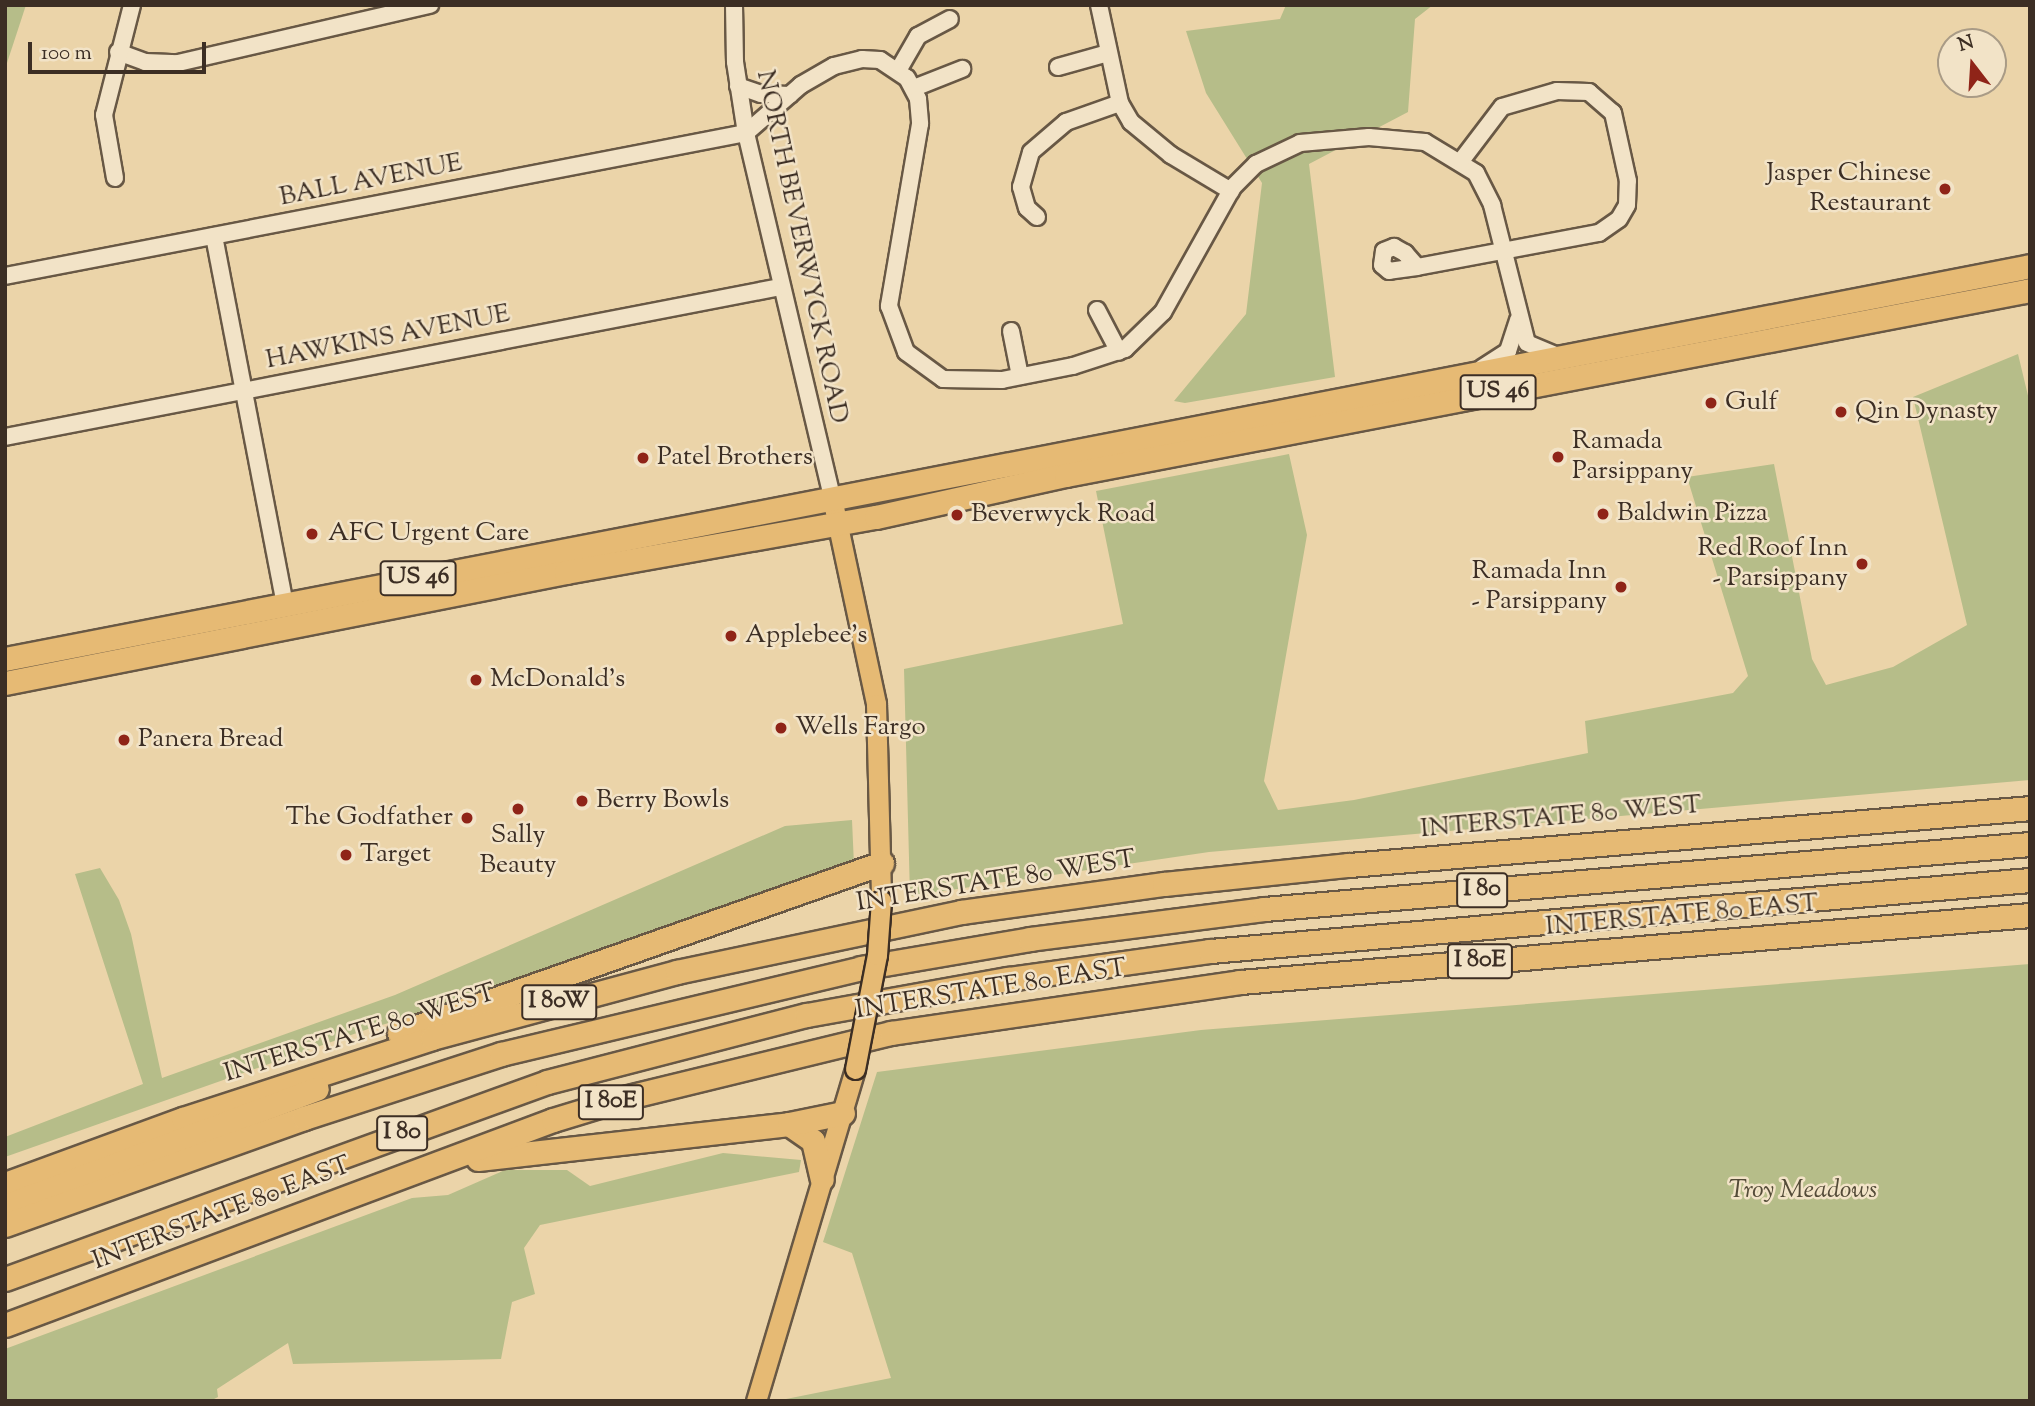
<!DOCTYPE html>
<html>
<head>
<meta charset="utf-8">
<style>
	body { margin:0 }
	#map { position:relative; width:2035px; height:1406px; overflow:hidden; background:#ebd4a9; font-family:"Sorts Mill Goudy",serif }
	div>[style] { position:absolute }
	.green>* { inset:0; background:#b6bd89 }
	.roads { filter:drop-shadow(2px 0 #685845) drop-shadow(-2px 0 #685845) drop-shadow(0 2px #685845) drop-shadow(0 -2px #685845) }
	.minor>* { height:16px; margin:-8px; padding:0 8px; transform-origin:8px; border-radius:8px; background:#f2e3c7 }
	.major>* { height:19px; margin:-9.5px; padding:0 9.5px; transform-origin:9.5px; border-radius:9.5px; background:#e6ba74 }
	.highway>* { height:23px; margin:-11.5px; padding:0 11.5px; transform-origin:11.5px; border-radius:11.5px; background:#e6ba74 }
	.bridges { filter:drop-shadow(2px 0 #3c2e24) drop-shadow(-2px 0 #3c2e24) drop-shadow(0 2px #3c2e24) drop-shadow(0 -2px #3c2e24) }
	.major-bridge>* { height:19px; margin:-9.5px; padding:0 9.5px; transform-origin:9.5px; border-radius:9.5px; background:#e6ba74 }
	.dots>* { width:19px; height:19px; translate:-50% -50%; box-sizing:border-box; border:4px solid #f2e3c7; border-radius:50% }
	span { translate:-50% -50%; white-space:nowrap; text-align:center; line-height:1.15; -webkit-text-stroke:5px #f2e3c7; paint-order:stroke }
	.shield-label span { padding:2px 5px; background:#f2e3c7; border:2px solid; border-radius:5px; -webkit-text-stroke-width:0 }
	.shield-label { font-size:24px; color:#3c2e24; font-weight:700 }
	.poi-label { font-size:26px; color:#3c2e24 }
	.right { translate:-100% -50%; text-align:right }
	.left { translate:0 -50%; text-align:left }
	.street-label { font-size:26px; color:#3c2e24 }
	.park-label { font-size:26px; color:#544b38; font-style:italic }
	.frame { position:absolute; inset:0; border:7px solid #3c2e24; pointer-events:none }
	.north { position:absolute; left:1937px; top:28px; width:70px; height:70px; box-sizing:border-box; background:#f2e3c7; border:2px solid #a99b86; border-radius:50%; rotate:343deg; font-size:19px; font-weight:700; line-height:28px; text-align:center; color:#3c2e24 }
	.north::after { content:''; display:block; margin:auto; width:24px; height:32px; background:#8f2418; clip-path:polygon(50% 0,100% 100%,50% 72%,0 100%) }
	.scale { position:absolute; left:28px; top:42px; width:178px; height:32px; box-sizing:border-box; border:4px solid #3c2e24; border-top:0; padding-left:9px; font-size:21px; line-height:24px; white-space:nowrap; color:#3c2e24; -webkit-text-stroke:5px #f2e3c7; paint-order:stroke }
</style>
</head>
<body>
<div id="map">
	<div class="green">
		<div style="clip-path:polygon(5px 5px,26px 5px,5px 69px)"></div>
		<div style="clip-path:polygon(1286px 5px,1433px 5px,1415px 19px,1408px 112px,1309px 164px,1335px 377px,1185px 403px,1174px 401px,1246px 314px,1262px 183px,1206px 93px,1186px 31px,1280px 19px)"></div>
		<div style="clip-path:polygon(2018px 354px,2030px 404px,2030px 780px,1209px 852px,910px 896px,904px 669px,1123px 624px,1096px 491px,1289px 454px,1307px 535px,1264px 781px,1278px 810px,1354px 800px,1588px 753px,1585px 721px,1733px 693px,1748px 676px,1687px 477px,1774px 464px,1812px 659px,1826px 685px,1893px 667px,1967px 625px,1913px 397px)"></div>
		<div style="clip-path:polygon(852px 820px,854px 865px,516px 986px,368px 1029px,5px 1157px,5px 1137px,143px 1084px,75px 874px,100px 868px,119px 900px,131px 934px,162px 1078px,395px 995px,785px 826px)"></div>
		<div style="clip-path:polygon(2030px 964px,2030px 1401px,776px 1401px,891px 1378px,852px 1253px,823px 1242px,877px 1072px,1201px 1030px)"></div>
		<div style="clip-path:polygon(723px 1153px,801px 1160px,799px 1172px,540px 1225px,524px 1248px,535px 1294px,512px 1302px,501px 1359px,293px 1364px,288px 1343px,217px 1389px,218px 1397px,210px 1401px,5px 1401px,5px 1349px,412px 1198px,448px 1195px,505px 1170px,567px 1170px,590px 1186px)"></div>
	</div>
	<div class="roads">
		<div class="minor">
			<div style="left:734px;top:5px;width:57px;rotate:89deg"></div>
			<div style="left:735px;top:62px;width:72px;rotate:81.2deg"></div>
			<div style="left:746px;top:133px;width:375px;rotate:76.7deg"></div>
			<div style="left:1099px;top:5px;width:100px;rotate:77.9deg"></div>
			<div style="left:1120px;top:103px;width:22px;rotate:60deg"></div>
			<div style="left:1131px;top:122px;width:52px;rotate:39.5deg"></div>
			<div style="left:1171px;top:155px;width:70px;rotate:31deg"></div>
			<div style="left:118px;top:52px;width:29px;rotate:20deg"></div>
			<div style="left:145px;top:62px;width:33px;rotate:2deg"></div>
			<div style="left:178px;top:63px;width:259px;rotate:-13deg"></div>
			<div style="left:1058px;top:67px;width:52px;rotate:-15.6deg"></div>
			<div style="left:899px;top:69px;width:38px;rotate:-60deg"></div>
			<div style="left:918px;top:36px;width:36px;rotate:-28deg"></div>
			<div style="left:738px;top:86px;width:24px;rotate:19deg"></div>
			<div style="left:761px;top:94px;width:29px;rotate:2deg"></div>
			<div style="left:914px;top:88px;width:52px;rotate:-21.6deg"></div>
			<div style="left:746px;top:133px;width:73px;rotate:-41.1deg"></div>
			<div style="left:801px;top:85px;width:38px;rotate:-30deg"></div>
			<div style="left:834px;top:66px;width:29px;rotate:-14deg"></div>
			<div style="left:862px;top:59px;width:18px;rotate:3deg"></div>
			<div style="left:880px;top:60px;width:32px;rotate:34deg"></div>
			<div style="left:907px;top:78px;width:24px;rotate:62deg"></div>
			<div style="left:918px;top:99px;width:25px;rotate:85deg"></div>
			<div style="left:920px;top:124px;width:185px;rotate:99.7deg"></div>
			<div style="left:889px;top:306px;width:49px;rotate:69.7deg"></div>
			<div style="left:906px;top:352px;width:46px;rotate:36.1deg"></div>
			<div style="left:943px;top:379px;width:59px;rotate:1deg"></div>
			<div style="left:1002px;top:380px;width:72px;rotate:-11.2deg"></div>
			<div style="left:1073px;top:366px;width:55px;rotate:-18.1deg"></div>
			<div style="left:1125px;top:349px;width:53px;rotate:-44.2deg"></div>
			<div style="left:1163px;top:312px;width:143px;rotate:-60.8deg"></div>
			<div style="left:1233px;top:187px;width:33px;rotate:-45deg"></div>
			<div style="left:1256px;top:164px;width:49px;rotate:-25.5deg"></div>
			<div style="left:1300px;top:143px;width:69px;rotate:-5deg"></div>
			<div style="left:1369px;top:137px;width:56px;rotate:5.1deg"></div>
			<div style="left:1425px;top:142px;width:60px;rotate:31.3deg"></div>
			<div style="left:1476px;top:173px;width:36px;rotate:63deg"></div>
			<div style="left:1492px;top:205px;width:142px;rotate:75.8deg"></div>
			<div style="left:1527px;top:343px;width:33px;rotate:23deg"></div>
			<div style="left:115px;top:178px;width:64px;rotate:-99.9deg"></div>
			<div style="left:104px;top:115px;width:114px;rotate:-75.7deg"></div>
			<div style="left:1037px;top:217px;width:13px;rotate:-138deg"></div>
			<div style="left:1027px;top:208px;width:22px;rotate:-106deg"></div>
			<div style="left:1021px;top:187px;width:36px;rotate:-74deg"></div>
			<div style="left:1031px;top:152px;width:46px;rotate:-40.6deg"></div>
			<div style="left:1066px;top:122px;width:57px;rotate:-19.4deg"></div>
			<div style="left:214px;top:236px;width:375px;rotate:79.1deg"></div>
			<div style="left:1394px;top:247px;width:13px;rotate:29deg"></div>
			<div style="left:1405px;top:253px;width:18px;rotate:49deg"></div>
			<div style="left:1417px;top:267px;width:28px;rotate:172deg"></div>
			<div style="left:1389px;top:271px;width:9px;rotate:-139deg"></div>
			<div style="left:1382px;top:265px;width:14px;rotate:-82deg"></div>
			<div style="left:1384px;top:251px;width:11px;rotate:-22deg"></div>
			<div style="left:1417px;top:267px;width:185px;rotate:-10.6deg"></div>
			<div style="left:1599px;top:233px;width:24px;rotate:-35deg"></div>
			<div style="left:1619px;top:219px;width:16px;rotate:-60deg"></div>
			<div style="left:1627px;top:205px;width:24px;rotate:-88deg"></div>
			<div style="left:1628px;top:181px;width:70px;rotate:-102.4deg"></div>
			<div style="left:1613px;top:113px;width:32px;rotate:-139deg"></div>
			<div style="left:1589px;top:92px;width:32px;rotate:-178deg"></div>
			<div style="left:1557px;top:91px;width:57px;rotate:163.8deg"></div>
			<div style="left:1502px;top:107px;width:68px;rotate:127.2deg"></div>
			<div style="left:5px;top:276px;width:755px;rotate:-10.92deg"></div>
			<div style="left:1097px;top:310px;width:47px;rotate:62.4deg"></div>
			<div style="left:1011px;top:331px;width:46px;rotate:78.7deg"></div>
			<div style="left:1482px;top:368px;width:31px;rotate:-33deg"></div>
			<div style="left:1508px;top:351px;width:33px;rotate:-72deg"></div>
			<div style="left:5px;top:437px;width:789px;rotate:-10.95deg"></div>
		</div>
		<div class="major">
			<div style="left:832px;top:498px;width:211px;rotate:77.9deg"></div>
			<div style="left:876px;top:704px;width:196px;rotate:88.5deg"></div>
			<div style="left:756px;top:1401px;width:346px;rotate:-73.4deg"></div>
		</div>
		<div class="highway">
			<div style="left:5px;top:659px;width:2063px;rotate:-10.98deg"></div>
			<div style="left:5px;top:683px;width:572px;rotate:-11.19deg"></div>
			<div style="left:566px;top:572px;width:315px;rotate:-10.1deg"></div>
			<div style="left:876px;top:517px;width:195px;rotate:-12.5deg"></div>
			<div style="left:1066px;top:475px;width:982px;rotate:-10.86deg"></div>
			<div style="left:399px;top:1033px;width:512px;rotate:-19.39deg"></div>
			<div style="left:789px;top:1124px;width:29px;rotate:35deg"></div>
			<div style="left:813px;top:1141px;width:39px;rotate:77deg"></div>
			<div style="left:478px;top:1159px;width:313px;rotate:-6.4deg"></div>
			<div style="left:789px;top:1124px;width:55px;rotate:-11.5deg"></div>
			<div style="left:5px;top:1184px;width:189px;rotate:-20.1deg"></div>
			<div style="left:183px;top:1119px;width:262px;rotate:-18deg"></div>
			<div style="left:432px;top:1038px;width:254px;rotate:-15.1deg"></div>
			<div style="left:677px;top:972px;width:290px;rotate:-11.9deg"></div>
			<div style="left:961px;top:912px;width:205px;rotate:-7.9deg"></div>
			<div style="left:1164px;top:884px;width:186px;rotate:-5.9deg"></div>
			<div style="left:1349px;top:865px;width:683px;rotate:-4.78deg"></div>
			<div style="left:5px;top:1206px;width:333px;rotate:-20.6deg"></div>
			<div style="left:5px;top:1225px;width:318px;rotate:-19.7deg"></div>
			<div style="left:304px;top:1118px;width:207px;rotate:-18deg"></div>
			<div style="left:501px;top:1054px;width:370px;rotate:-13.4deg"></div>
			<div style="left:861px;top:968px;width:171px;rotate:-9.7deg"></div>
			<div style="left:1030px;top:939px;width:236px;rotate:-7.3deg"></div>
			<div style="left:1264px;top:909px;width:769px;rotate:-4.85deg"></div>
			<div style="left:5px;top:1279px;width:577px;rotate:-19.97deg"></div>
			<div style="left:547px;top:1082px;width:268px;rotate:-14.5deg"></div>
			<div style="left:807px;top:1015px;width:204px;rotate:-10.2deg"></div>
			<div style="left:1008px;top:979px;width:204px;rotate:-7.9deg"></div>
			<div style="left:1210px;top:951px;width:823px;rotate:-4.95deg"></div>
			<div style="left:5px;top:1325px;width:585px;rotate:-20.51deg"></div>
			<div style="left:553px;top:1120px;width:78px;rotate:-17deg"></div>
			<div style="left:628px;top:1097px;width:271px;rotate:-13.7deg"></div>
			<div style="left:891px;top:1033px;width:353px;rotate:-8.3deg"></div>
			<div style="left:1240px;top:982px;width:793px;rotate:-4.85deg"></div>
		</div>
	</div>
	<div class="bridges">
		<div class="major-bridge">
			<div style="left:855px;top:1069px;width:116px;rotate:-79.1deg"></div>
			<div style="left:877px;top:955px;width:55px;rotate:-85.8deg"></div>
		</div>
	</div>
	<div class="dots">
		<div style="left:1945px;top:189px;background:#8f2418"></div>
		<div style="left:1711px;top:403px;background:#8f2418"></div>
		<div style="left:1841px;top:412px;background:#8f2418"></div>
		<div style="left:1558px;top:457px;background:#8f2418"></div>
		<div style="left:643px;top:458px;background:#8f2418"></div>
		<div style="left:1603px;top:514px;background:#8f2418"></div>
		<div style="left:957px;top:515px;background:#8f2418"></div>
		<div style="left:312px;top:534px;background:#8f2418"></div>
		<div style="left:1862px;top:564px;background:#8f2418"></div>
		<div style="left:1621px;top:587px;background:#8f2418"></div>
		<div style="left:731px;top:636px;background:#8f2418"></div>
		<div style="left:476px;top:680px;background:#8f2418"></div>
		<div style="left:781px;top:728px;background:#8f2418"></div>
		<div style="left:124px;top:740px;background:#8f2418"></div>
		<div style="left:582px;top:801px;background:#8f2418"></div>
		<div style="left:518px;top:809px;background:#8f2418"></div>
		<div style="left:467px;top:818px;background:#8f2418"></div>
		<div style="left:346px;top:855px;background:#8f2418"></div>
	</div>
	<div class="shield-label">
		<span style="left:1498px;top:392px">US 46</span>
		<span style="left:418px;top:578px">US 46</span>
		<span style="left:1482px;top:890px">I 80</span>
		<span style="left:1480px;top:961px">I 80E</span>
		<span style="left:559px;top:1002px">I 80W</span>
		<span style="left:611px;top:1102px">I 80E</span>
		<span style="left:402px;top:1133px">I 80</span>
	</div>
	<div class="poi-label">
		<span class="right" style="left:1931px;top:189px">Jasper Chinese<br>Restaurant</span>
		<span class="left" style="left:1725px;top:403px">Gulf</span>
		<span class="left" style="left:1855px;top:412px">Qin Dynasty</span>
		<span class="left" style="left:1572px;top:457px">Ramada<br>Parsippany</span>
		<span class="left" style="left:657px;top:458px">Patel Brothers</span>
		<span class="left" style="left:1617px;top:514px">Baldwin Pizza</span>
		<span class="left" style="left:971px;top:515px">Beverwyck Road</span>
		<span class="left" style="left:328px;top:534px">AFC Urgent Care</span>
		<span class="right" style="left:1848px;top:564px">Red Roof Inn<br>- Parsippany</span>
		<span class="right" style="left:1607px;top:587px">Ramada Inn<br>- Parsippany</span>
		<span class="left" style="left:745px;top:636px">Applebee's</span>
		<span class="left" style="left:490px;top:680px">McDonald's</span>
		<span class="left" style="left:795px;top:728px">Wells Fargo</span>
		<span class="left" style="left:138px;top:740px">Panera Bread</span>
		<span class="left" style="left:596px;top:801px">Berry Bowls</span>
		<span class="right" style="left:453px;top:818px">The Godfather</span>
		<span style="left:518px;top:851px">Sally<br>Beauty</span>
		<span class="left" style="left:360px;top:855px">Target</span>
	</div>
	<div class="street-label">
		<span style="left:371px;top:181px;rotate:-11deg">BALL AVENUE</span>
		<span style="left:801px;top:247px;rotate:78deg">NORTH BEVERWYCK ROAD</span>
		<span style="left:388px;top:338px;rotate:-11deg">HAWKINS AVENUE</span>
		<span style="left:1561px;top:818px;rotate:-5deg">INTERSTATE 80 WEST</span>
		<span style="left:996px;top:882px;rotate:-9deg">INTERSTATE 80 WEST</span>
		<span style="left:1682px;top:916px;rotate:-5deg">INTERSTATE 80 EAST</span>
		<span style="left:991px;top:990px;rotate:-9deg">INTERSTATE 80 EAST</span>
		<span style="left:360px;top:1034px;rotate:-17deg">INTERSTATE 80 WEST</span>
		<span style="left:222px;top:1214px;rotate:-21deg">INTERSTATE 80 EAST</span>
	</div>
	<div class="park-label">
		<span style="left:1803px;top:1191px">Troy Meadows</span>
	</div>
	<div class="frame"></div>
	<div class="north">N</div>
	<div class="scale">100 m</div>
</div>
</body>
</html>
